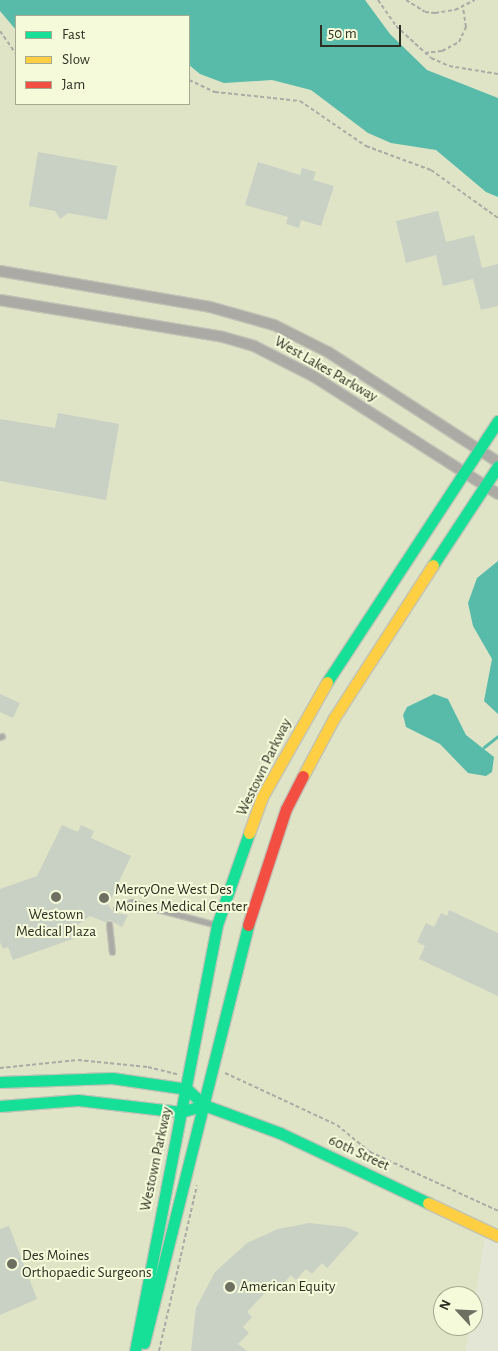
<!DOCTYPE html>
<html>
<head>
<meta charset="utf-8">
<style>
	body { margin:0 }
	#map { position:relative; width:498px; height:1351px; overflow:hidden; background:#e3e6d4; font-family:"Alegreya Sans",sans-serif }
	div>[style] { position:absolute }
	.built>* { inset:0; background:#dfe4c6 }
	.water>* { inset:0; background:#58bbaa }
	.stream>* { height:3px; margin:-1.5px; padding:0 1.5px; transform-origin:1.5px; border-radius:1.5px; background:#58bbaa }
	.building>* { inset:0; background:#c9d0c4 }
	.path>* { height:2px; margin-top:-1px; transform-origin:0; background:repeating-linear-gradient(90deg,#acaaa4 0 4px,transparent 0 6.5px) }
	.roads { filter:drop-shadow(1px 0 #c1c3b6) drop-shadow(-1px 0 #c1c3b6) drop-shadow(0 1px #c1c3b6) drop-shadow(0 -1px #c1c3b6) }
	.lane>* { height:5px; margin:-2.5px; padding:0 2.5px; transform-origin:2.5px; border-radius:2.5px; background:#acaaa4 }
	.street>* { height:10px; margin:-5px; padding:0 5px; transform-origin:5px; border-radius:5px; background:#acaaa4 }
	.fast>* { height:11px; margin:-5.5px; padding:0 5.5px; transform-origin:5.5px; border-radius:5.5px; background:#16e098 }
	.slow>* { height:11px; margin:-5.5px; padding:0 5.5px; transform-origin:5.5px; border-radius:5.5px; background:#ffcf43 }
	.jam>* { height:11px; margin:-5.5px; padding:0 5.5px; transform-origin:5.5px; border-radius:5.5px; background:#f24e42 }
	.dots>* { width:14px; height:14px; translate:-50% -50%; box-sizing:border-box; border:2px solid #f5fbda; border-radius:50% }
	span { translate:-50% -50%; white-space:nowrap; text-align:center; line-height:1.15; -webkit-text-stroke:4px #f5fbda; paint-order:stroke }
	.street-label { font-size:15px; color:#2d2f22 }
	.poi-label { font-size:15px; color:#2d2f22 }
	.left { translate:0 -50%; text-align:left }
	.legend { position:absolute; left:15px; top:15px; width:175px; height:90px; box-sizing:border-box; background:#f5fbda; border:1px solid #a5a990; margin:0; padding:6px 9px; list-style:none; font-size:15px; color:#2d2f22 }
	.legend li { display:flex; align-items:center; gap:10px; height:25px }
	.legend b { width:25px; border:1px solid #a5a990 }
	.north { position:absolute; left:433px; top:1286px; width:50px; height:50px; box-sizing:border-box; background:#f5fbda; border:1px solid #a5a990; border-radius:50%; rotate:295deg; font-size:14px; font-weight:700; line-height:20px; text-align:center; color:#2d2f22 }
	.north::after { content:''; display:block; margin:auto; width:18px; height:22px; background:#6d6f60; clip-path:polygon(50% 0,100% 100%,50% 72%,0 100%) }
	.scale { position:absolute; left:320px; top:25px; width:81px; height:22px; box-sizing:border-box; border:2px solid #2d2f22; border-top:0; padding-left:6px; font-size:15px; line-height:18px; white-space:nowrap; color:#2d2f22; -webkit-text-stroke:4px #f5fbda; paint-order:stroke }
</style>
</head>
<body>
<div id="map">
	<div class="built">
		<div style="clip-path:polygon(evenodd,0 0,498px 0,498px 1236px,486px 1231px,473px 1308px,473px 1296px,443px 1296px,443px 1326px,470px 1326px,465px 1351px,0 1351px,0 0,16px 16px,189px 16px,189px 104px,16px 104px,16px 16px)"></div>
	</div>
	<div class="water">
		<div style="clip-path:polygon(0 0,365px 0,390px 34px,427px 70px,498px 98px,498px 197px,486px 192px,436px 150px,391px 143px,368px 133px,311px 90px,272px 80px,224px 83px,200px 74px,189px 65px,189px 16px,16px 16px,16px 30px,0 11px)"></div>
		<div style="clip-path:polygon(498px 561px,498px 714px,484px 701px,492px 659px,473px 626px,468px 603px,477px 578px)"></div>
		<div style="clip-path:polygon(434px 694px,448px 699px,466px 735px,494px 757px,492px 772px,486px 776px,468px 773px,440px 744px,406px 727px,403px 715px,407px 707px)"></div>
	</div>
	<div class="stream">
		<div style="left:484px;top:747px;width:18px;rotate:-38deg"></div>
	</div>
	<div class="building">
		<div style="clip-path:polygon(38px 152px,117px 166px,107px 220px,68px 213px,60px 219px,55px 211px,29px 206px)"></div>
		<div style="clip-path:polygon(258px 162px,300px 175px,302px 168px,316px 172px,313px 180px,334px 186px,321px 226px,301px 220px,299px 228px,286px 224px,288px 217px,245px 205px)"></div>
		<div style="clip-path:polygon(438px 211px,446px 242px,474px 235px,482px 268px,498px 264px,498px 306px,481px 310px,473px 279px,443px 286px,436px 255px,406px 263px,396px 221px)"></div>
		<div style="clip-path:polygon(58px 413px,119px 424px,106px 500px,0 481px,0 419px,55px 428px)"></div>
		<div style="clip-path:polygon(0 694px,20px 703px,13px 718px,0 712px)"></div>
		<div style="clip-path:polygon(62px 825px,78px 832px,81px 825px,94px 831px,91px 838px,131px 856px,108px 905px,114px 913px,128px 915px,122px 927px,110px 920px,105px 922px,90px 916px,76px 926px,81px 936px,13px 960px,8px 947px,3px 949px,0 942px,0 889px,37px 876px)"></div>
		<div style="clip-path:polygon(449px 910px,498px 933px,498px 996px,419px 959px,425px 946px,417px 942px,426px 923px,434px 927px,441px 913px,447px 916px)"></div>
		<div style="clip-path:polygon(309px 1223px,346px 1227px,359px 1233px,327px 1268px,322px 1263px,312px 1274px,306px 1269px,296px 1280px,291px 1275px,281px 1286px,276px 1281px,247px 1312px,252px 1317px,243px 1327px,249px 1333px,238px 1344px,247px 1351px,191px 1351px,196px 1308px,215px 1272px,247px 1243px,278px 1229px)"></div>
		<div style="clip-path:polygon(9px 1226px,37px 1299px,0 1315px,0 1229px)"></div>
	</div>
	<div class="path">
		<div style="left:378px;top:0;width:32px;rotate:55deg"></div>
		<div style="left:396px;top:26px;width:47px;rotate:42.4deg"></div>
		<div style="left:431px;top:58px;width:20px;rotate:24deg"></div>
		<div style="left:449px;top:66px;width:50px;rotate:9.3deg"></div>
		<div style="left:406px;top:0;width:22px;rotate:32deg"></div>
		<div style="left:425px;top:12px;width:10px;rotate:6deg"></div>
		<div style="left:435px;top:13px;width:20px;rotate:-9deg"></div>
		<div style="left:455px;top:10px;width:22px;rotate:-27deg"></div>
		<div style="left:0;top:31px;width:28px;rotate:55deg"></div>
		<div style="left:425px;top:53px;width:17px;rotate:-7deg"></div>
		<div style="left:442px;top:51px;width:19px;rotate:-28deg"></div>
		<div style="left:459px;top:42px;width:17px;rotate:-65deg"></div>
		<div style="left:466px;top:27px;width:19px;rotate:-99deg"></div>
		<div style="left:189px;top:80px;width:29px;rotate:25deg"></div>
		<div style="left:215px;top:92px;width:85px;rotate:6deg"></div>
		<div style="left:300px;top:101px;width:80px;rotate:34.3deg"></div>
		<div style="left:366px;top:146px;width:69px;rotate:20.3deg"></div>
		<div style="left:431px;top:170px;width:82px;rotate:35.6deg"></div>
		<div style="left:0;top:1068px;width:78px;rotate:-5.9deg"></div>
		<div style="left:78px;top:1060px;width:70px;rotate:5.7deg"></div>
		<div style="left:148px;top:1067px;width:30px;rotate:14deg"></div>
		<div style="left:225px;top:1073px;width:123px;rotate:24.9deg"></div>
		<div style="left:337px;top:1125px;width:43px;rotate:39.3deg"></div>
		<div style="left:370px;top:1152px;width:141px;rotate:24.7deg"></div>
		<div style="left:159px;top:1351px;width:170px;rotate:-77.1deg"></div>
	</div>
	<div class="roads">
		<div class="lane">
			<div style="left:0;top:737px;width:2px;rotate:-27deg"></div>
			<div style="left:116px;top:909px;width:17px;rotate:-25deg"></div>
			<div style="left:131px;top:902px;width:88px;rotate:15.1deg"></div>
			<div style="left:109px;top:924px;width:28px;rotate:84deg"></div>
		</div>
		<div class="street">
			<div style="left:0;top:271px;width:213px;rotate:9.7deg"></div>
			<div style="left:210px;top:307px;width:66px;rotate:15.7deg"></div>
			<div style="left:274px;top:325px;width:60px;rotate:26.6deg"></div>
			<div style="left:328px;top:352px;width:202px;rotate:32.9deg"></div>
			<div style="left:0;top:300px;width:226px;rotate:9.4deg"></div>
			<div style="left:223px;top:337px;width:32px;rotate:16deg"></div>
			<div style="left:254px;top:346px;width:66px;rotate:27deg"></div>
			<div style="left:313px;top:376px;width:219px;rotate:32.5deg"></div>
		</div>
		<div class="fast">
			<div style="left:433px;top:565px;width:118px;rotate:-56.7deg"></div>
			<div style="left:327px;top:682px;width:312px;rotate:-56.8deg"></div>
			<div style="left:0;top:1082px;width:112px;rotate:-2deg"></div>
			<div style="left:112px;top:1078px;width:76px;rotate:8.3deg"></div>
			<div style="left:187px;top:1089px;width:23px;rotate:43deg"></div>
			<div style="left:204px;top:1105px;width:81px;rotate:20.2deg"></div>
			<div style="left:280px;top:1133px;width:164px;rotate:25.3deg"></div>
			<div style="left:0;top:1106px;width:78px;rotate:-4.4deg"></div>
			<div style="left:78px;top:1100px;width:104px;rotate:6.6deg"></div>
			<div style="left:181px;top:1112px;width:24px;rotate:-17deg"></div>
			<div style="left:144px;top:1343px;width:431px;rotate:-76deg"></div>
			<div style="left:135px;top:1351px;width:434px;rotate:-79.1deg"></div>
			<div style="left:217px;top:925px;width:97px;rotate:-70.8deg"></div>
		</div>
		<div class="slow">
			<div style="left:303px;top:776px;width:66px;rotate:-61.9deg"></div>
			<div style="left:334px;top:718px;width:182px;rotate:-57.1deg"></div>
			<div style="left:249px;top:833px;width:38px;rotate:-70deg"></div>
			<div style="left:262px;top:797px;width:132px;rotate:-60.5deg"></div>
			<div style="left:428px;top:1203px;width:77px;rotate:25.2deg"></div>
		</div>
		<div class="jam">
			<div style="left:248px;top:925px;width:122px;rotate:-71.9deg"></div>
			<div style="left:286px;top:809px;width:37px;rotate:-63deg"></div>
		</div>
	</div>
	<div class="dots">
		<div style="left:56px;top:897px;background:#6d6f60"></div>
		<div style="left:104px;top:898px;background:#6d6f60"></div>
		<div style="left:12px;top:1264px;background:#6d6f60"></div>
		<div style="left:230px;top:1287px;background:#6d6f60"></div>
	</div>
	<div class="street-label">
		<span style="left:326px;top:369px;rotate:30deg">West Lakes Parkway</span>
		<span style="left:264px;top:767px;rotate:-64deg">Westown Parkway</span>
		<span style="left:359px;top:1153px;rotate:25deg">60th Street</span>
		<span style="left:156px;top:1159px;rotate:-78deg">Westown Parkway</span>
	</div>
	<div class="poi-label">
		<span class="left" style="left:115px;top:898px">MercyOne West Des<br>Moines Medical Center</span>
		<span style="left:56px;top:923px">Westown<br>Medical Plaza</span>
		<span class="left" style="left:22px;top:1264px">Des Moines<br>Orthopaedic Surgeons</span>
		<span class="left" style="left:240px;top:1287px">American Equity</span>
	</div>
	<ul class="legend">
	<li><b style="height:6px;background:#16e098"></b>Fast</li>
	<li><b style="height:6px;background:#ffcf43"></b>Slow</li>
	<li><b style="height:6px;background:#f24e42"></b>Jam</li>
	</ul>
	<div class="north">N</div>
	<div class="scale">50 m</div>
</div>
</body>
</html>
